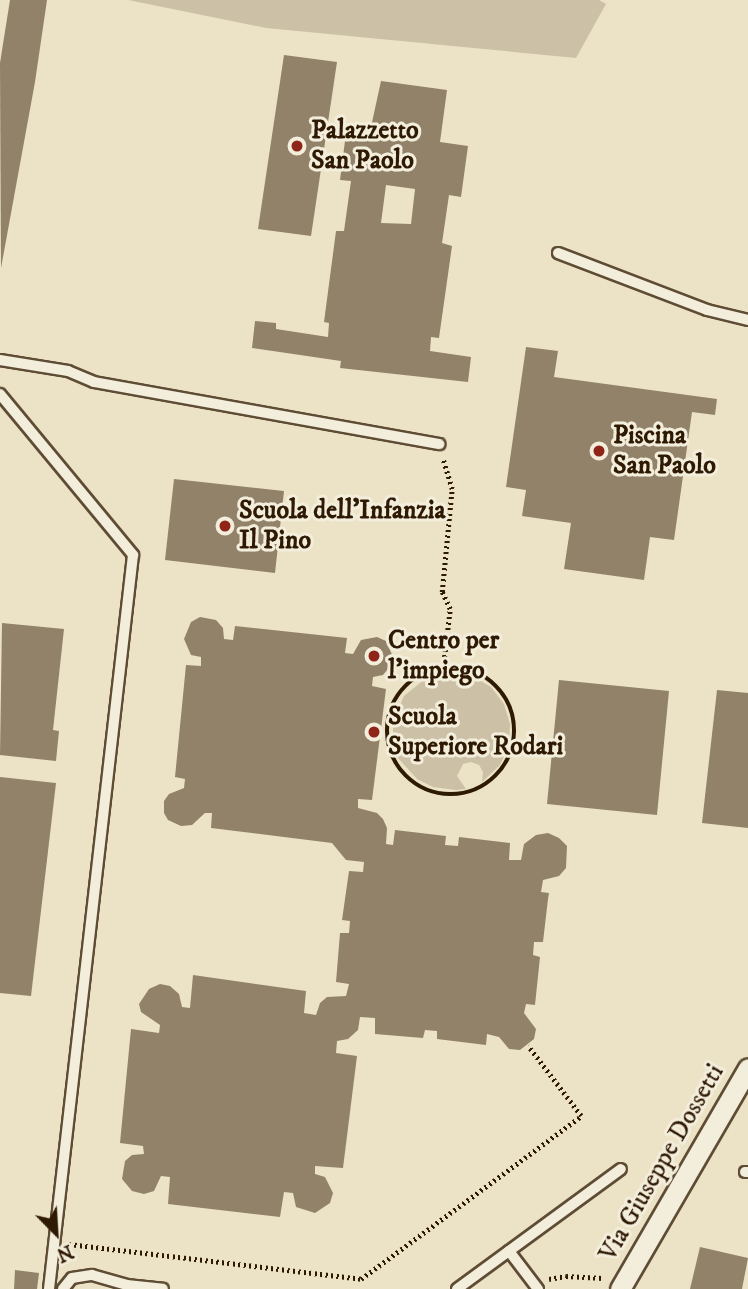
<!DOCTYPE html>
<html>
<head>
<meta charset="utf-8">
<style>
	body { margin:0 }
	#map { position:relative; width:748px; height:1289px; overflow:hidden; background:#ece3c7; font-family:"IM FELL DW Pica",serif }
	div>[style] { position:absolute }
	.green>* { inset:0; background:#ccc1a6 }
	.building>* { inset:0; background:#918269 }
	.path>* { height:4.5px; margin-top:-2.25px; transform-origin:0; background:repeating-linear-gradient(90deg,#2e1903 0 2px,transparent 0 5.5px) }
	.path>.ring { margin:-2.25px; padding:0; box-sizing:content-box; background:none; border:4.5px solid #2e1903; border-radius:50% }
	.roads { filter:drop-shadow(2px 0 #5e4c34) drop-shadow(-2px 0 #5e4c34) drop-shadow(0 2px #5e4c34) drop-shadow(0 -2px #5e4c34) }
	.lane>* { height:10px; margin:-5px; padding:0 5px; transform-origin:5px; border-radius:5px; background:#f3eddb }
	.street>* { height:19px; margin:-9.5px; padding:0 9.5px; transform-origin:9.5px; border-radius:9.5px; background:#f3eddb }
	.dots>* { width:19px; height:19px; translate:-50% -50%; box-sizing:border-box; border:4px solid #f3eddb; border-radius:50% }
	span { translate:-50% -50%; white-space:nowrap; text-align:center; line-height:1.15; -webkit-text-stroke:6px #f3eddb; paint-order:stroke }
	.poi-label { font-size:26px; color:#2e1903; font-weight:700 }
	.left { translate:0 -50%; text-align:left }
	.street-label { font-size:26px; color:#2e1903 }
	.north { position:absolute; left:21px; top:1198px; width:70px; height:70px; -webkit-text-stroke:5px #f3eddb; paint-order:stroke; rotate:156deg; font-size:19px; font-weight:700; line-height:28px; text-align:center; color:#2e1903 }
	.north::after { content:''; display:block; margin:auto; width:24px; height:32px; background:#2e1903; clip-path:polygon(50% 0,100% 100%,50% 72%,0 100%) }
</style>
</head>
<body>
<div id="map">
	<div class="green">
		<div style="clip-path:polygon(128px 0,599px 0,606px 4px,576px 58px,266px 28px)"></div>
		<div style="clip-path:polygon(443px 673px,472px 676px,491px 687px,504px 704px,510px 724px,509px 745px,500px 765px,482px 782px,483px 772px,479px 765px,471px 762px,463px 764px,457px 776px,466px 789px,456px 790px,433px 787px,417px 779px,398px 758px,393px 740px,393px 721px,404px 696px,426px 678px)"></div>
	</div>
	<div class="building">
		<div style="clip-path:polygon(10px 0,47px 0,35px 82px,1px 268px,0 63px)"></div>
		<div style="clip-path:polygon(284px 55px,337px 62px,311px 236px,258px 229px)"></div>
		<div style="clip-path:polygon(evenodd,381px 81px,447px 90px,440px 142px,468px 146px,461px 197px,449px 195px,442px 243px,452px 246px,439px 338px,431px 337px,430px 351px,471px 357px,468px 382px,340px 368px,341px 361px,252px 348px,255px 321px,276px 323px,276px 329px,328px 337px,329px 323px,324px 322px,336px 231px,344px 231px,351px 181px,340px 180px,346px 133px,369px 136px,381px 81px,386px 185px,415px 189px,411px 224px,381px 223px,386px 185px)"></div>
		<div style="clip-path:polygon(526px 347px,558px 351px,554px 377px,717px 399px,715px 415px,692px 412px,674px 540px,650px 537px,644px 580px,564px 569px,571px 523px,522px 516px,526px 490px,506px 487px)"></div>
		<div style="clip-path:polygon(174px 479px,284px 491px,275px 573px,165px 560px)"></div>
		<div style="clip-path:polygon(200px 617px,216px 620px,223px 628px,224px 639px,233px 640px,235px 626px,347px 638px,345px 653px,353px 654px,361px 640px,377px 637px,386px 641px,394px 659px,392px 664px,383px 675px,373px 677px,372px 686px,386px 689px,372px 800px,358px 799px,358px 808px,377px 813px,383px 819px,387px 828px,386px 844px,393px 845px,395px 830px,446px 836px,445px 845px,458px 846px,459px 837px,510px 843px,509px 860px,521px 860px,524px 844px,536px 835px,548px 833px,559px 838px,567px 846px,566px 868px,559px 876px,543px 880px,541px 892px,549px 893px,548px 899px,543px 942px,534px 942px,533px 955px,540px 957px,535px 1005px,526px 1004px,524px 1013px,536px 1029px,534px 1039px,520px 1050px,509px 1049px,499px 1037px,487px 1034px,486px 1045px,437px 1039px,437px 1031px,425px 1030px,423px 1038px,375px 1034px,375px 1018px,360px 1017px,358px 1030px,348px 1039px,337px 1041px,336px 1053px,357px 1056px,343px 1168px,315px 1166px,315px 1174px,325px 1177px,333px 1193px,330px 1203px,315px 1213px,296px 1207px,293px 1193px,284px 1192px,280px 1217px,168px 1204px,170px 1177px,161px 1176px,154px 1191px,144px 1194px,132px 1191px,122px 1179px,125px 1161px,132px 1155px,144px 1154px,143px 1146px,120px 1143px,131px 1029px,159px 1033px,160px 1025px,141px 1012px,139px 1004px,149px 989px,160px 984px,170px 986px,179px 994px,182px 1007px,190px 1008px,193px 975px,306px 991px,304px 1013px,316px 1015px,320px 1003px,327px 997px,346px 996px,349px 984px,336px 982px,340px 933px,349px 933px,350px 921px,342px 920px,349px 871px,363px 872px,364px 862px,346px 860px,332px 843px,211px 828px,212px 813px,205px 813px,192px 825px,181px 826px,168px 820px,164px 813px,164px 801px,169px 794px,184px 788px,185px 779px,175px 777px,186px 665px,201px 666px,201px 657px,191px 655px,184px 639px,191px 622px)"></div>
		<div style="clip-path:polygon(2px 623px,64px 629px,53px 730px,59px 731px,56px 761px,0 755px)"></div>
		<div style="clip-path:polygon(559px 680px,669px 691px,657px 815px,547px 804px)"></div>
		<div style="clip-path:polygon(717px 690px,748px 693px,748px 828px,702px 823px)"></div>
		<div style="clip-path:polygon(0 777px,56px 783px,31px 996px,0 993px)"></div>
		<div style="clip-path:polygon(700px 1247px,748px 1258px,742px 1289px,690px 1289px)"></div>
		<div style="clip-path:polygon(15px 1270px,39px 1273px,37px 1289px,14px 1289px)"></div>
	</div>
	<div class="path">
		<div class="ring" style="left:387px;top:667px;width:123.5px;height:123.5px"></div>
		<div style="left:443px;top:668px;width:59px;rotate:-83.2deg"></div>
		<div style="left:450px;top:609px;width:19px;rotate:-115deg"></div>
		<div style="left:442px;top:592px;width:103px;rotate:-84.5deg"></div>
		<div style="left:452px;top:489px;width:31px;rotate:-107deg"></div>
		<div style="left:69px;top:1244px;width:294px;rotate:6.8deg"></div>
		<div style="left:361px;top:1279px;width:274px;rotate:-36.5deg"></div>
		<div style="left:581px;top:1116px;width:88px;rotate:-127.1deg"></div>
		<div style="left:549px;top:1279px;width:17px;rotate:-10deg"></div>
		<div style="left:566px;top:1276px;width:37px;rotate:3deg"></div>
	</div>
	<div class="roads">
		<div class="lane">
			<div style="left:558px;top:253px;width:160px;rotate:20.9deg"></div>
			<div style="left:707px;top:310px;width:42px;rotate:13.7deg"></div>
			<div style="left:0;top:360px;width:69px;rotate:9.2deg"></div>
			<div style="left:68px;top:371px;width:28px;rotate:23deg"></div>
			<div style="left:94px;top:382px;width:351px;rotate:10.2deg"></div>
			<div style="left:0;top:394px;width:209px;rotate:50.4deg"></div>
			<div style="left:133px;top:555px;width:739px;rotate:96.53deg"></div>
			<div style="left:745px;top:1172px;width:3px"></div>
			<div style="left:509px;top:1251px;width:48px;rotate:52.7deg"></div>
			<div style="left:63px;top:1289px;width:14px;rotate:-51deg"></div>
			<div style="left:72px;top:1278px;width:20px;rotate:-9deg"></div>
			<div style="left:92px;top:1275px;width:36px;rotate:16deg"></div>
			<div style="left:127px;top:1285px;width:36px;rotate:6deg"></div>
			<div style="left:457px;top:1289px;width:203px;rotate:-36.2deg"></div>
		</div>
		<div class="street">
			<div style="left:620px;top:1289px;width:255px;rotate:-59.9deg"></div>
		</div>
	</div>
	<div class="dots">
		<div style="left:297px;top:146px;background:#8f2418"></div>
		<div style="left:599px;top:451px;background:#8f2418"></div>
		<div style="left:225px;top:526px;background:#8f2418"></div>
		<div style="left:374px;top:656px;background:#8f2418"></div>
		<div style="left:374px;top:732px;background:#8f2418"></div>
	</div>
	<div class="poi-label">
		<span class="left" style="left:311px;top:146px">Palazzetto<br>San Paolo</span>
		<span class="left" style="left:613px;top:451px">Piscina<br>San Paolo</span>
		<span class="left" style="left:239px;top:526px">Scuola dell'Infanzia<br>Il Pino</span>
		<span class="left" style="left:388px;top:656px">Centro per<br>l'impiego</span>
		<span class="left" style="left:388px;top:732px">Scuola<br>Superiore Rodari</span>
	</div>
	<div class="street-label">
		<span style="left:662px;top:1163px;rotate:-60deg">Via Giuseppe Dossetti</span>
	</div>
	<div class="north">N</div>
</div>
</body>
</html>
